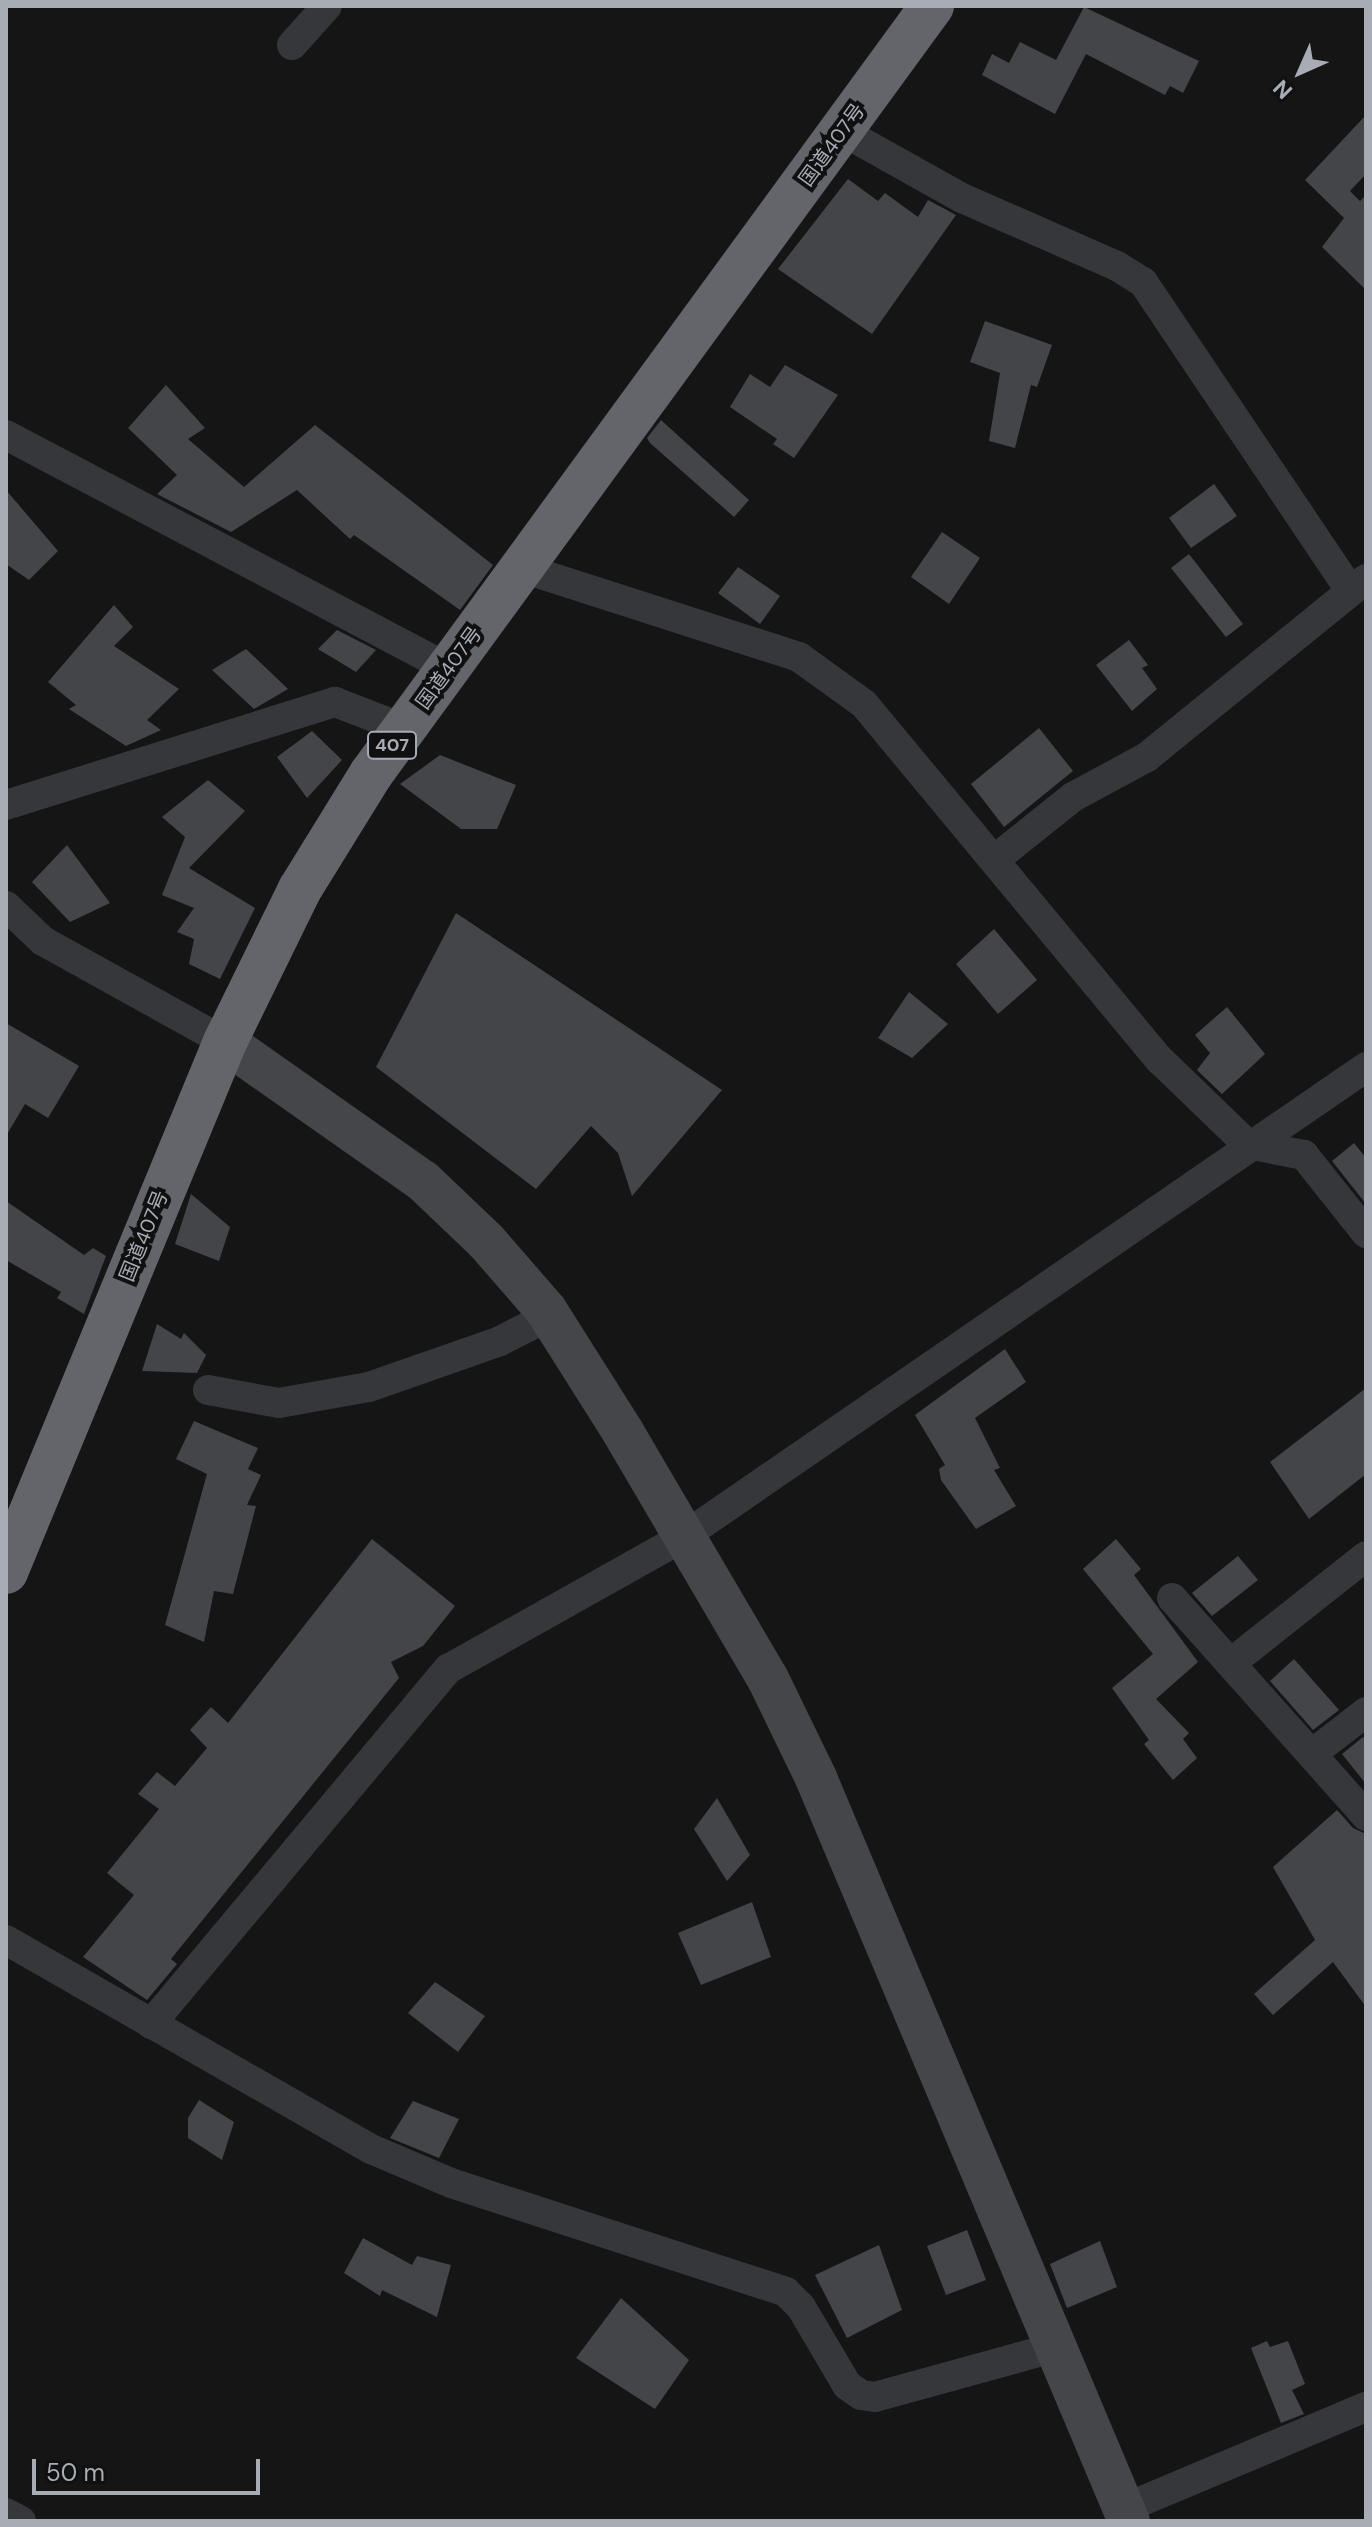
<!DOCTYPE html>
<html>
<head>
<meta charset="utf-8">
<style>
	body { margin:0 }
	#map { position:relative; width:1372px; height:2527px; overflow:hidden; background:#151516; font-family:"DM Sans","Noto Sans JP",sans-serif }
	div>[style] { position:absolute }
	.building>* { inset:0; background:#444549 }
	.street>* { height:30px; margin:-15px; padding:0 15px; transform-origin:15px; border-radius:15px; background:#36373a }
	.secondary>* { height:42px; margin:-21px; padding:0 21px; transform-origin:21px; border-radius:21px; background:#44464a }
	.highway>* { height:44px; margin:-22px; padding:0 22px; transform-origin:22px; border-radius:22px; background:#63656b }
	span { translate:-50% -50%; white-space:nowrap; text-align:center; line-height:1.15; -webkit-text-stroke:8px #101011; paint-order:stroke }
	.shield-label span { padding:2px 6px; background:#101011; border:2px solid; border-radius:6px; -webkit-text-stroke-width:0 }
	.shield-label { font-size:18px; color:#a8acb5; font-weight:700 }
	.street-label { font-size:20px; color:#a8acb5 }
	.frame { position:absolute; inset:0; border:8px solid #a8acb5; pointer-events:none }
	.north { position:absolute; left:1260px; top:32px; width:80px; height:80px; -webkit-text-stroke:6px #101011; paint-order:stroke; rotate:225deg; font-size:22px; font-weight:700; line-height:32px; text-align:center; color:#a8acb5 }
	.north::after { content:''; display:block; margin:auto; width:28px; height:36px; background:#a8acb5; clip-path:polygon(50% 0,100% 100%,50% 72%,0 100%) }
	.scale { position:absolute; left:32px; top:2459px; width:228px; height:36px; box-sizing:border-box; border:4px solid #a8acb5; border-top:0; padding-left:10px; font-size:24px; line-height:28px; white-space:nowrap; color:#a8acb5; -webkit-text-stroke:6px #101011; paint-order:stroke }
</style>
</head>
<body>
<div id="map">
	<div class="building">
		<div style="clip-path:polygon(1084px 7px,1199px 61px,1183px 93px,1170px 86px,1165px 95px,1086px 54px,1055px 114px,982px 75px,992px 54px,1009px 63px,1020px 42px,1056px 60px)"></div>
		<div style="clip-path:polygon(1366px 115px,1366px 174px,1350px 191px,1360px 201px,1366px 195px,1366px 290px,1322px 247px,1344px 218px,1305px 180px)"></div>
		<div style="clip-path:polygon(848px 179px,878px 201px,885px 193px,918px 217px,928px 200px,956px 215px,872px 334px,778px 269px)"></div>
		<div style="clip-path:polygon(985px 321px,1052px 345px,1037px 387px,1031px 385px,1015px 448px,989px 441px,1000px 373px,970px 362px)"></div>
		<div style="clip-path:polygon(785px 365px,838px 395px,794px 458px,773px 444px,777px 439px,730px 407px,750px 374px,770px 387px)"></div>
		<div style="clip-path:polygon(166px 385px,205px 428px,188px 439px,244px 487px,315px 425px,493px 565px,460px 610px,354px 535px,350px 539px,297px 490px,231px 532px,157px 494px,177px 475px,128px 428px)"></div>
		<div style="clip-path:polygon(661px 420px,749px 500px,734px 517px,650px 443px,647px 438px)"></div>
		<div style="clip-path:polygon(1214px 484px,1237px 516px,1191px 548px,1169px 518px)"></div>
		<div style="clip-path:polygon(6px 490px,58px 551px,29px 580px,6px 564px)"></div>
		<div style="clip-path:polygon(942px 532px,980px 558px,949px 604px,911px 577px)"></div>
		<div style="clip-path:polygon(1189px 554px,1243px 624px,1226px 637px,1171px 568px)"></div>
		<div style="clip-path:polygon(738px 567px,780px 596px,760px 624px,718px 593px)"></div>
		<div style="clip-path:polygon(114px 605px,133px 627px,114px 646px,179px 689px,147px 720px,161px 730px,126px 746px,69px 709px,76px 705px,48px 682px)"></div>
		<div style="clip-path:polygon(337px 630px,376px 650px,356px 672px,318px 649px)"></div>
		<div style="clip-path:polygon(1129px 640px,1148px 665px,1142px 668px,1157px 689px,1132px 711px,1096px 665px)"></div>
		<div style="clip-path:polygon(246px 649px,288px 689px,254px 709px,212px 670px)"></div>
		<div style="clip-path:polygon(1039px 728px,1073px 771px,1004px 827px,971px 784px)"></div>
		<div style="clip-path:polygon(312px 731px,342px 760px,307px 798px,277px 757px)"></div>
		<div style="clip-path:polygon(440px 755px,516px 785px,497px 829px,461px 829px,400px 784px)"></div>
		<div style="clip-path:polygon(208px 780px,245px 811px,189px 868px,255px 908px,220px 979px,189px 964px,194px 939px,177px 932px,194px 908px,162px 895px,185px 837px,162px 817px)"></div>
		<div style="clip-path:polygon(67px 845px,110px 903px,70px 922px,32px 882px)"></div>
		<div style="clip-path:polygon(456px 913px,722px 1090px,632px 1196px,618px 1153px,591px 1126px,536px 1189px,376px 1067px)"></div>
		<div style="clip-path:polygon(994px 929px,1037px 980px,998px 1014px,956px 964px)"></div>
		<div style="clip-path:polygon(909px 992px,948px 1024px,912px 1058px,878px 1038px)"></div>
		<div style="clip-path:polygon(1227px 1007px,1265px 1054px,1222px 1094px,1197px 1070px,1210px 1053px,1195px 1035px)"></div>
		<div style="clip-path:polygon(6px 1023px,79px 1066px,48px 1118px,25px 1104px,6px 1136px)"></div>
		<div style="clip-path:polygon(1354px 1143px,1366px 1158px,1366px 1204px,1332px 1161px)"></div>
		<div style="clip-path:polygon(191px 1194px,230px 1227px,219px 1261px,175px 1244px)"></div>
		<div style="clip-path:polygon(6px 1201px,84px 1255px,93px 1248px,106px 1256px,84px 1314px,57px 1298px,61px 1292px,6px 1260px)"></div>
		<div style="clip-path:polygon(157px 1324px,181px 1339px,184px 1333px,206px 1355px,197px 1373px,142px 1371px)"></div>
		<div style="clip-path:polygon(1005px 1349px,1026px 1382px,975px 1418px,1000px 1468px,994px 1470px,1016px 1506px,976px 1529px,941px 1480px,939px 1469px,945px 1465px,915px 1415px)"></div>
		<div style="clip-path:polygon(1366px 1388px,1366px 1474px,1309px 1519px,1270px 1462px)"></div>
		<div style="clip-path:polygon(194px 1421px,258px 1448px,248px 1469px,261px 1475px,247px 1505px,256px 1506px,233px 1594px,214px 1591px,204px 1642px,165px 1625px,207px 1474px,176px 1459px)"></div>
		<div style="clip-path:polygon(372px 1539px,455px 1606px,423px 1646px,391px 1662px,399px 1678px,171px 1959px,177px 1964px,147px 2000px,83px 1957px,134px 1895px,107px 1873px,159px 1809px,138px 1794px,157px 1772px,175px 1786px,207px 1748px,190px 1730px,211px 1707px,228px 1723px)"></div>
		<div style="clip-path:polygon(1116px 1539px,1141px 1569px,1134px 1575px,1198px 1662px,1156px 1699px,1189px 1733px,1183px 1739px,1197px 1758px,1173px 1780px,1144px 1744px,1149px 1740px,1112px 1688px,1153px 1654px,1083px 1569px)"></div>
		<div style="clip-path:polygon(1238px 1556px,1258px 1580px,1212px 1616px,1192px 1593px)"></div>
		<div style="clip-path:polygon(1294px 1659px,1339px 1710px,1313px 1730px,1270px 1681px)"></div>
		<div style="clip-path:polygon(1363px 1737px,1366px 1741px,1366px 1784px,1342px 1754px)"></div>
		<div style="clip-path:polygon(717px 1798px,750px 1855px,727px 1881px,694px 1829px)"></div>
		<div style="clip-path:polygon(1337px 1810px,1353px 1828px,1366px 1834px,1366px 2007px,1333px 1962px,1273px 2015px,1254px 1994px,1315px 1940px,1273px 1867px)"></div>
		<div style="clip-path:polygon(752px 1902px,771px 1957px,701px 1985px,678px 1933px)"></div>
		<div style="clip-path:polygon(435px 1982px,485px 2016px,458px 2052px,408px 2013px)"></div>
		<div style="clip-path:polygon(199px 2100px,234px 2122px,222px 2160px,188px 2138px,188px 2118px)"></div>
		<div style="clip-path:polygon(413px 2101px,459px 2119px,439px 2158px,390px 2138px)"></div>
		<div style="clip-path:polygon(967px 2230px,986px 2280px,946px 2295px,927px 2246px)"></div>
		<div style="clip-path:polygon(363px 2238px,412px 2265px,417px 2256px,451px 2265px,437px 2317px,382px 2290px,380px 2296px,344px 2273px)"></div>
		<div style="clip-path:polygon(1100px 2241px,1117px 2287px,1067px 2308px,1050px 2264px)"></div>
		<div style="clip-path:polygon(879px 2245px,902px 2310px,847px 2338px,815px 2275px)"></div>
		<div style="clip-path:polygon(621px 2298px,689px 2360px,655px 2409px,576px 2358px)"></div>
		<div style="clip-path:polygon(1267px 2341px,1270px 2347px,1288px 2341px,1305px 2384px,1292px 2390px,1304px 2414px,1281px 2423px,1251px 2348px)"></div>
	</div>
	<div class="street">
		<div style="left:292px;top:45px;width:52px;rotate:-48.1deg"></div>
		<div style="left:842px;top:131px;width:137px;rotate:29.2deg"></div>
		<div style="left:962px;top:198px;width:169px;rotate:23.7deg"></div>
		<div style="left:1117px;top:266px;width:31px;rotate:32deg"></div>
		<div style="left:1143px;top:282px;width:372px;rotate:56.1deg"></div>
		<div style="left:6px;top:435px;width:500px;rotate:27.8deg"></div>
		<div style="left:522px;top:568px;width:291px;rotate:17.8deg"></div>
		<div style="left:799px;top:657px;width:80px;rotate:35.9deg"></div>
		<div style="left:864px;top:704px;width:463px;rotate:50.3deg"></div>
		<div style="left:1160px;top:1060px;width:121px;rotate:44deg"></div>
		<div style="left:1247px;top:1144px;width:58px;rotate:10.9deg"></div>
		<div style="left:1304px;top:1155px;width:100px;rotate:51.5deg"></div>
		<div style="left:6px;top:805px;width:345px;rotate:-17.4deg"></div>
		<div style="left:335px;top:702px;width:75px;rotate:21.1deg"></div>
		<div style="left:994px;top:860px;width:101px;rotate:-38.6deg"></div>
		<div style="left:1073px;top:797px;width:84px;rotate:-28.4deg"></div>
		<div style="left:1147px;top:757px;width:282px;rotate:-39.1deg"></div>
		<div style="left:6px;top:906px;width:51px;rotate:43.4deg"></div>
		<div style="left:43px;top:941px;width:208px;rotate:29deg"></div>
		<div style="left:208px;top:1390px;width:72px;rotate:10.4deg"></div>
		<div style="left:279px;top:1403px;width:91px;rotate:-10.1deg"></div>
		<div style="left:369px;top:1387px;width:139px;rotate:-19.3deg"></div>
		<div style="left:500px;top:1341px;width:55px;rotate:-27deg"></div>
		<div style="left:1172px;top:1598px;width:292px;rotate:48.3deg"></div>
		<div style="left:1231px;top:1663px;width:172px;rotate:-38.4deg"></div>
		<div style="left:1313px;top:1753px;width:67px;rotate:-37.7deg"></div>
		<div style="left:6px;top:1940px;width:421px;rotate:29.8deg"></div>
		<div style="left:371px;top:2149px;width:87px;rotate:23deg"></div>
		<div style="left:451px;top:2183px;width:352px;rotate:18deg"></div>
		<div style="left:786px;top:2292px;width:21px;rotate:45deg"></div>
		<div style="left:801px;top:2307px;width:91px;rotate:59.5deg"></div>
		<div style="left:847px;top:2385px;width:17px;rotate:36deg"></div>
		<div style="left:861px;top:2395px;width:14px;rotate:8deg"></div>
		<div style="left:875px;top:2397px;width:185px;rotate:-15.4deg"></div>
		<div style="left:151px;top:2024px;width:463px;rotate:-50.1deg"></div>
		<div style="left:448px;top:1669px;width:270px;rotate:-29.3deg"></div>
		<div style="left:683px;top:1537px;width:829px;rotate:-34.53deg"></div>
		<div style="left:1123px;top:2509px;width:264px;rotate:-22.8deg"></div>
		<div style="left:6px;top:2513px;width:17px;rotate:28deg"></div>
	</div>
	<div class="secondary">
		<div style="left:225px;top:1042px;width:242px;rotate:35.1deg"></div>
		<div style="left:423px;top:1181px;width:87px;rotate:43.6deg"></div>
		<div style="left:486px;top:1241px;width:91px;rotate:49deg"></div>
		<div style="left:546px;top:1310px;width:144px;rotate:57.7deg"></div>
		<div style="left:623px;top:1432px;width:286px;rotate:59.6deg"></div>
		<div style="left:768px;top:1679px;width:110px;rotate:64.1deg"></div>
		<div style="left:816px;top:1778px;width:806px;rotate:67.16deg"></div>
	</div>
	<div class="highway">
		<div style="left:6px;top:1572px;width:573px;rotate:-67.55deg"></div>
		<div style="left:225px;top:1042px;width:170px;rotate:-63.9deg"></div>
		<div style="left:300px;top:889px;width:135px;rotate:-58.3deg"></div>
		<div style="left:371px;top:774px;width:951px;rotate:-53.85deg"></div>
	</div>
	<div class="shield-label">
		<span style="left:392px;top:745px">407</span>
	</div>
	<div class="street-label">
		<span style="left:832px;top:145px;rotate:-54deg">国道407号</span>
		<span style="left:449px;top:668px;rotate:-54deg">国道407号</span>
		<span style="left:144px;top:1236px;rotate:-68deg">国道407号</span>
	</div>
	<div class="frame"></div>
	<div class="north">N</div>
	<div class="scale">50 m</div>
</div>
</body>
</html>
